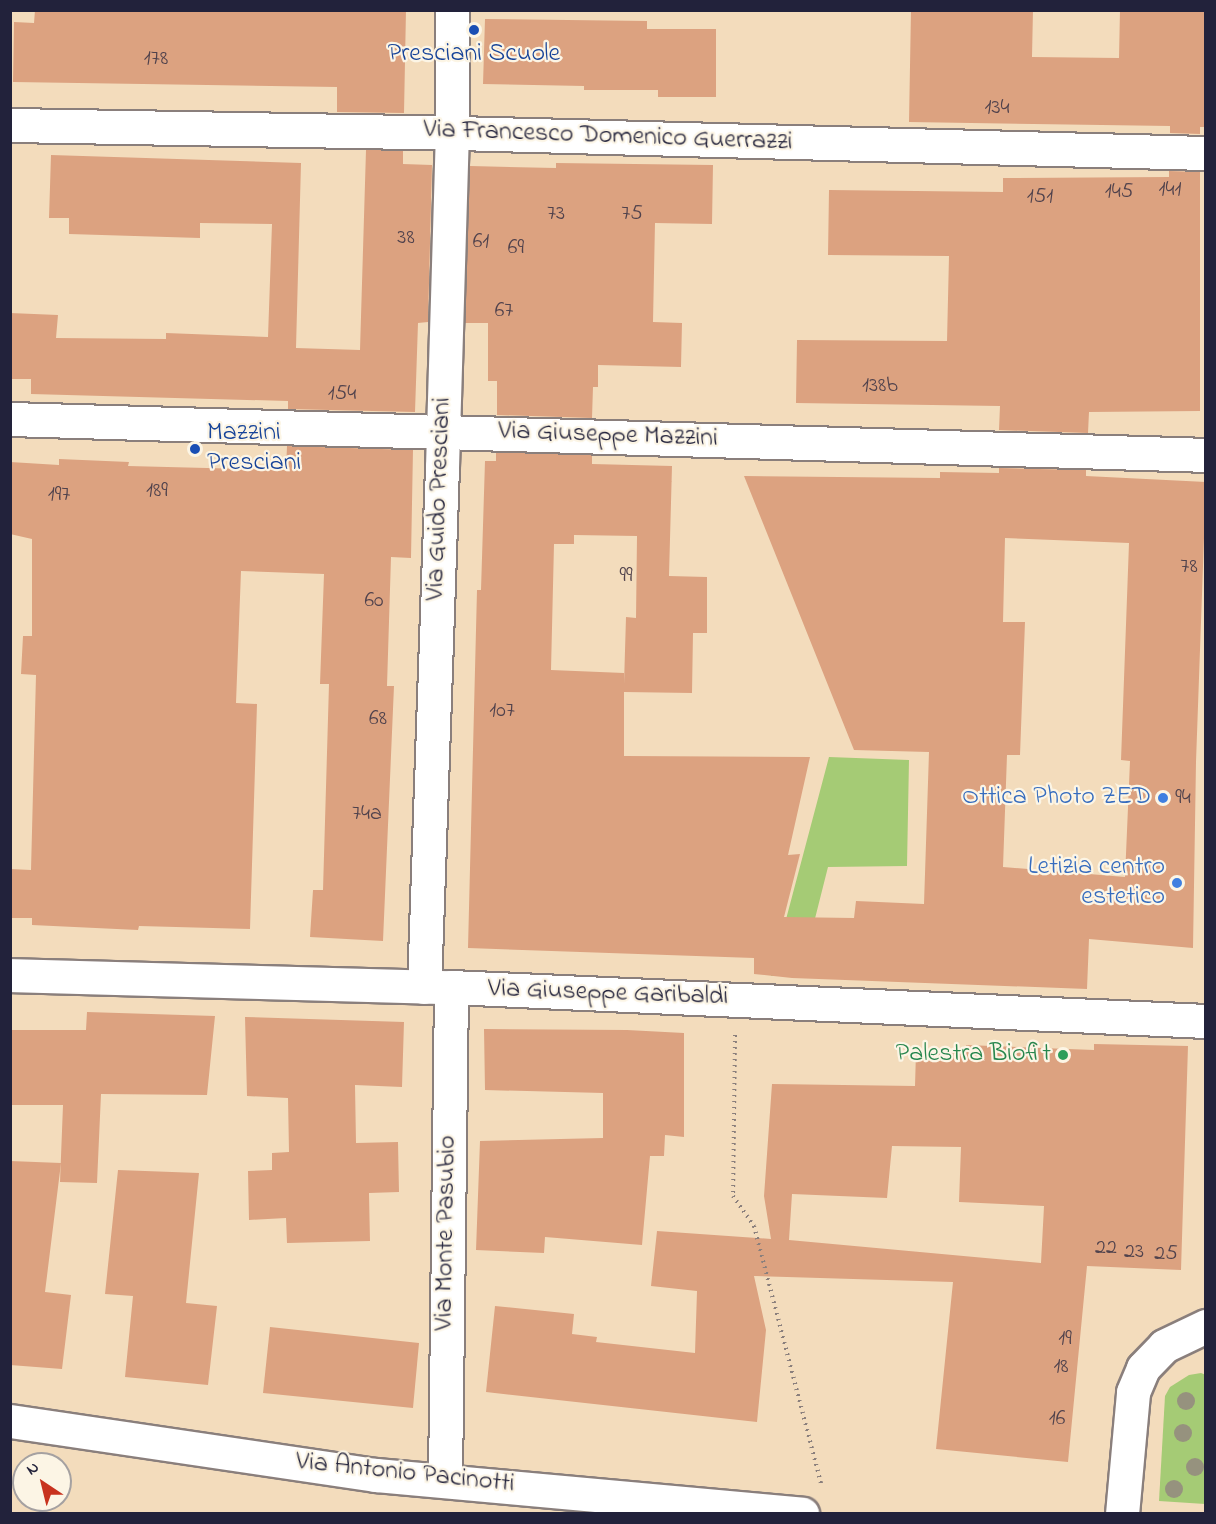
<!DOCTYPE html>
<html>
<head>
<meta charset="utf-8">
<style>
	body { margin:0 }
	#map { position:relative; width:1216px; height:1524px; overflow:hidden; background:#f3dcbc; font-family:"Indie Flower",sans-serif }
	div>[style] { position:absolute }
	.green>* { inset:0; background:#a5cb75 }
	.building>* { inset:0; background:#dca280 }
	.path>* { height:4px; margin-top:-2px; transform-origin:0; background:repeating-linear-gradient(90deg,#8a7f7c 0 1.5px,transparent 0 6px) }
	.roads { filter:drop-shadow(2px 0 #8a7f7c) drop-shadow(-2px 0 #8a7f7c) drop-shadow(0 2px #8a7f7c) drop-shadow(0 -2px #8a7f7c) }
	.minor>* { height:33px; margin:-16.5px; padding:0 16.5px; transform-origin:16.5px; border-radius:16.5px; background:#fff }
	.trees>* { width:18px; height:18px; margin:-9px; border-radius:50%; background:#96927e }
	.dots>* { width:16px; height:16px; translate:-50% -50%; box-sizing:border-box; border:3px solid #fcf5e5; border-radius:50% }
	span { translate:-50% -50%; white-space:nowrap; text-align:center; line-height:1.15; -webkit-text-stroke:4.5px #fcf5e5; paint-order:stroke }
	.number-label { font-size:22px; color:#50424c }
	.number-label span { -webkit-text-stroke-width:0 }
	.transit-label { font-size:26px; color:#164399 }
	.left { translate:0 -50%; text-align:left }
	.street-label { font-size:26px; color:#22223b }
	.shop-label { font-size:26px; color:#366cbe }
	.right { translate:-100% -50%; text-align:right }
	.leisure-label { font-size:26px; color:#27864d }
	.frame { position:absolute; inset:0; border:12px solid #22223b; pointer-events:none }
	.north { position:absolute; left:12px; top:1452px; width:60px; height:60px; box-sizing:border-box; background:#fcf5e5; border:2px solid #a5a1a1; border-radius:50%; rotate:325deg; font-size:16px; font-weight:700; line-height:24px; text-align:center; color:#22223b }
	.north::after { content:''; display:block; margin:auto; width:21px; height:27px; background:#c8321e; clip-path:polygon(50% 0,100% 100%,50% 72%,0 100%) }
</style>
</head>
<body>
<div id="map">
	<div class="green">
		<div style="clip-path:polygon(829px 757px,909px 760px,907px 866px,828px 867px,801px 974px,771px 976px)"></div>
		<div style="clip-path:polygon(1201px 1373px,1206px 1375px,1205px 1504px,1159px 1501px,1165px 1396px,1170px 1387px,1189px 1375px)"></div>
	</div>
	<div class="building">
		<div style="clip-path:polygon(35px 10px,406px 10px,404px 113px,337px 112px,337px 87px,13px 82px,14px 22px,34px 23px)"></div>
		<div style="clip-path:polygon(911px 10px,1033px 10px,1032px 57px,1119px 58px,1120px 10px,1206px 10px,1204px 127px,1200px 127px,1200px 134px,1170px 133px,1170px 126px,909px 122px)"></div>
		<div style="clip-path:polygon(485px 19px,647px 21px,647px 29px,716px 29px,716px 97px,658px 97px,658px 90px,584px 90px,584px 86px,483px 84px)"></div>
		<div style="clip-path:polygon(366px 150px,403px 150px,403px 164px,432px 165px,428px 322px,418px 323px,415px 412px,288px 409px,288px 401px,31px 394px,31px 379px,10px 379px,10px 313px,58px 315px,56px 338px,166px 339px,166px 333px,268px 337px,272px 224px,200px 223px,200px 238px,69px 234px,69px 218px,49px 218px,51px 155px,301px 163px,296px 348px,360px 350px)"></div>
		<div style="clip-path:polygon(556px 163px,713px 165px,712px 224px,655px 223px,653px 322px,682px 323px,681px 367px,598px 365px,598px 387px,593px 387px,592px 418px,497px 415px,497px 381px,488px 381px,488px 323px,465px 323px,470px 166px,556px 168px)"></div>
		<div style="clip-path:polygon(1169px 171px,1200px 172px,1200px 411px,1089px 412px,1088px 433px,999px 430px,1000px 406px,796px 403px,797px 340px,947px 341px,949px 256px,828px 255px,829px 190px,1003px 192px,1003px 178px,1169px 177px)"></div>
		<div style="clip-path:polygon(287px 446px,413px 450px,411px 558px,391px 557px,387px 686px,394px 686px,383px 941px,310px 937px,313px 890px,323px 890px,329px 684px,320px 684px,324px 574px,241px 571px,236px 703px,257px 704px,250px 929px,139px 926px,138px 930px,32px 925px,32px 918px,10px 918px,10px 869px,31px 870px,36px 675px,21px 674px,23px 636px,32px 636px,32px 539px,10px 534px,10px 462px,59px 465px,59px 459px,129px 462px,128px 466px,286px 470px)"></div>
		<div style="clip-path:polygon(evenodd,496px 452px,592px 455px,592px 464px,672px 466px,669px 576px,707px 577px,707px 633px,693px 633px,692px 693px,624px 692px,624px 756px,810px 757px,788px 855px,800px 854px,784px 917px,854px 918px,856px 901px,924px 904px,929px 752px,854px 750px,744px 476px,940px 478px,940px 472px,999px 473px,999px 468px,1086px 470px,1086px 476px,1206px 482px,1196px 762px,1193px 948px,1089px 939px,1087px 989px,792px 978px,754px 974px,754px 958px,468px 948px,477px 590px,481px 590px,485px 461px,496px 461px,496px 452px,574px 535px,637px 536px,636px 618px,626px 617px,624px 684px,624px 673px,551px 670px,554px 544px,574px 544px,574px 535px,496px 452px,1005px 538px,1129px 543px,1121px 760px,1130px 761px,1125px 877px,1003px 867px,1007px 755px,1020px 755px,1025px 622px,1003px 622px,1005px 538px)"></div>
		<div style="clip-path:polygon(87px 1012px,215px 1016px,207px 1095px,101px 1094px,97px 1183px,60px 1182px,63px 1105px,10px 1105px,10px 1030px,86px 1030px)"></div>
		<div style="clip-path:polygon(245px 1017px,404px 1022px,402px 1087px,355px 1085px,356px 1143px,398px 1142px,399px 1192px,369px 1193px,370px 1241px,287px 1243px,286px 1218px,249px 1220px,248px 1171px,272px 1170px,272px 1153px,289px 1152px,288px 1098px,247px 1096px)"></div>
		<div style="clip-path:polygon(484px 1029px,627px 1030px,684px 1033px,684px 1137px,665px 1135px,664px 1156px,650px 1156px,642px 1245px,545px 1237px,544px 1253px,476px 1250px,480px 1141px,603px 1138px,603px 1093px,485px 1090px)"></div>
		<div style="clip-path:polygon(evenodd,1094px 1044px,1188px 1046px,1181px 1270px,1087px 1266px,1068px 1462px,936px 1449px,953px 1282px,754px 1276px,766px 1330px,757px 1422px,486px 1392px,495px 1306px,574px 1314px,572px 1334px,597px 1337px,596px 1342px,695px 1353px,697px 1291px,651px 1286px,657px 1231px,771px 1239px,764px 1196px,772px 1084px,915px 1086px,916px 1052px,966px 1053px,966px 1045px,1094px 1050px,1094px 1044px,892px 1146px,961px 1147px,959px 1202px,1044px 1206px,1041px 1263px,789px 1240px,792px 1194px,887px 1198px,892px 1146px)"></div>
		<div style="clip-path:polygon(10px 1161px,61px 1163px,45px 1292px,71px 1295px,62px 1369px,10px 1365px)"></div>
		<div style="clip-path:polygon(118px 1170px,199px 1173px,186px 1303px,217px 1306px,208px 1385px,125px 1377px,133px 1296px,105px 1294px)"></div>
		<div style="clip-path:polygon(270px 1327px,419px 1343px,413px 1408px,263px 1393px)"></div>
	</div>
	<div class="path">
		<div style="left:735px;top:1035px;width:161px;rotate:90.7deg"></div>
		<div style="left:733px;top:1196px;width:37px;rotate:55deg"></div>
		<div style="left:754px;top:1226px;width:267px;rotate:75.4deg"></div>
	</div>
	<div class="roads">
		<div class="minor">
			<div style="left:10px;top:125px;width:409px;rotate:1deg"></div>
			<div style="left:419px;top:132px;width:787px;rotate:1.53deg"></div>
			<div style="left:10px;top:419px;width:1197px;rotate:1.72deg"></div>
			<div style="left:10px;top:975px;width:441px;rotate:1.6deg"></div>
			<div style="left:451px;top:987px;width:756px;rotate:2.58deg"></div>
			<div style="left:424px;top:987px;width:520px;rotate:-88.02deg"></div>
			<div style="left:442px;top:467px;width:334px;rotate:-88.3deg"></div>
			<div style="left:452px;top:133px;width:123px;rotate:-90deg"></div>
			<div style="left:10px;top:1421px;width:370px;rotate:8.4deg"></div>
			<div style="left:376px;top:1475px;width:428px;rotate:5.2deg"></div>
			<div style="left:445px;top:1479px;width:492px;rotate:-89.3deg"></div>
			<div style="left:1122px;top:1514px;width:122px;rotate:-84.8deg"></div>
			<div style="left:1133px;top:1392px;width:26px;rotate:-67deg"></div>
			<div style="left:1143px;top:1368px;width:30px;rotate:-46deg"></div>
			<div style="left:1164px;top:1346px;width:47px;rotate:-25.5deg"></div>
		</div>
	</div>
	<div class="trees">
		<div style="left:1186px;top:1401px"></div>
		<div style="left:1183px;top:1433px"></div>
		<div style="left:1195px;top:1467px"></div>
		<div style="left:1174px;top:1489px"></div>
	</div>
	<div class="dots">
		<div style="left:474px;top:30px;background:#1a4fb4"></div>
		<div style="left:195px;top:449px;background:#1a4fb4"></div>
		<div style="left:1163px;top:798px;background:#3f7fe0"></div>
		<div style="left:1177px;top:883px;background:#3f7fe0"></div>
		<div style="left:1063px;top:1055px;background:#2e9e5b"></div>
	</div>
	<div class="number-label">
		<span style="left:156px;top:60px">178</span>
		<span style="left:997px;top:109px">134</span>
		<span style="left:1170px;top:191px">141</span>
		<span style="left:1119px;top:193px">145</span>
		<span style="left:1040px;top:198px">151</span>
		<span style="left:556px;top:215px">73</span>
		<span style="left:632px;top:215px">75</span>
		<span style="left:406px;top:239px">38</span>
		<span style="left:481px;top:243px">61</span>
		<span style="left:516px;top:249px">69</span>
		<span style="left:504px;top:312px">67</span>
		<span style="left:880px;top:387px">138b</span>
		<span style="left:342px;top:395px">154</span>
		<span style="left:157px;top:492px">189</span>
		<span style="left:59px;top:496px">197</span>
		<span style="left:1189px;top:568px">78</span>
		<span style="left:626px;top:577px">99</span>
		<span style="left:374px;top:602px">60</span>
		<span style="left:502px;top:712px">107</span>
		<span style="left:378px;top:720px">68</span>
		<span style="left:1183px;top:799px">94</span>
		<span style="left:367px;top:815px">74a</span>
		<span style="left:1106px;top:1249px">22</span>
		<span style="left:1134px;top:1253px">23</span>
		<span style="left:1166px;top:1255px">25</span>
		<span style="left:1065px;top:1340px">19</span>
		<span style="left:1061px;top:1368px">18</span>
		<span style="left:1057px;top:1420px">16</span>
	</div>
	<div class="transit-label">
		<span style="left:474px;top:55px">Presciani Scuole</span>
		<span class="left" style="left:207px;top:449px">Mazzini<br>Presciani</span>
	</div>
	<div class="street-label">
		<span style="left:608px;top:137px;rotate:2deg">Via Francesco Domenico Guerrazzi</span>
		<span style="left:608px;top:436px;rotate:2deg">Via Giuseppe Mazzini</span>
		<span style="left:440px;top:499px;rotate:-88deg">Via Guido Presciani</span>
		<span style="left:608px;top:994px;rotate:2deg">Via Giuseppe Garibaldi</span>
		<span style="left:447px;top:1233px;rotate:-89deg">Via Monte Pasubio</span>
		<span style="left:405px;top:1474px;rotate:6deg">Via Antonio Pacinotti</span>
	</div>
	<div class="shop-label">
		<span class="right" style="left:1151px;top:798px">Ottica Photo ZED</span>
		<span class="right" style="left:1165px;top:883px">Letizia centro<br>estetico</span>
	</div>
	<div class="leisure-label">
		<span class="right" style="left:1051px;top:1055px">Palestra Biofit</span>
	</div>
	<div class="frame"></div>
	<div class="north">N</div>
</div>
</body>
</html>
